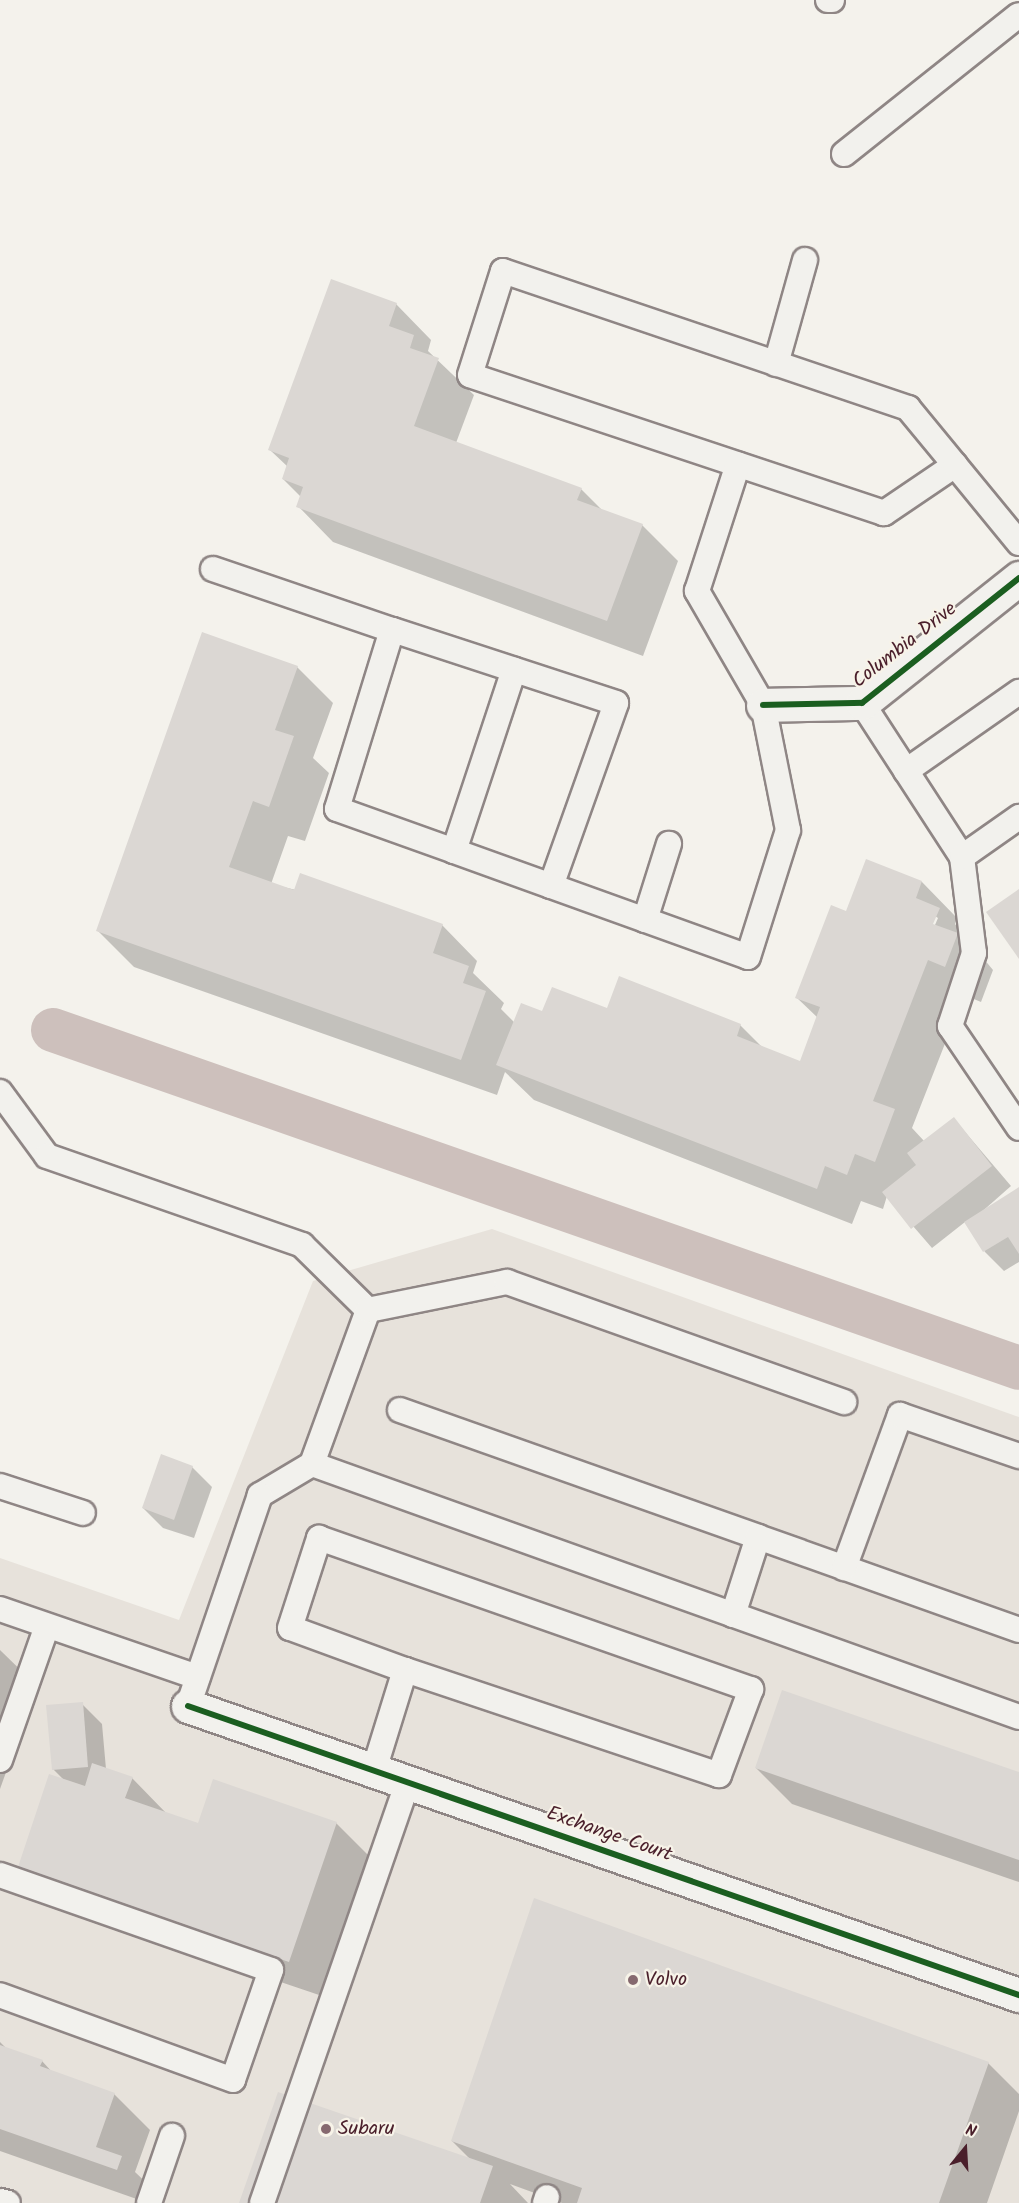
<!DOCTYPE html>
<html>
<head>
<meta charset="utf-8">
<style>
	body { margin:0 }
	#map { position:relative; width:1019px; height:2203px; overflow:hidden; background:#f4f2ec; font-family:Kalam,sans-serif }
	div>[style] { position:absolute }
	.built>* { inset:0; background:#e7e2db }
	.shadow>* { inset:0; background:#0003 }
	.canal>* { height:44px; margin:-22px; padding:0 22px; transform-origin:22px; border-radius:22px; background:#cdc0bc }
	.building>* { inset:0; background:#dbd7d3 }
	.roads { filter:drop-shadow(2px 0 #8f8685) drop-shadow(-2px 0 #8f8685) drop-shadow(0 2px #8f8685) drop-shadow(0 -2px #8f8685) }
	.lane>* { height:24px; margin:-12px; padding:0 12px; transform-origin:12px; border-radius:12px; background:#f2f1ed }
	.street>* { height:33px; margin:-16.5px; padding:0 16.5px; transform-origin:16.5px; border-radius:16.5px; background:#f2f1ed }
	.cycleway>* { height:6px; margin:-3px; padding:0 3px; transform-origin:3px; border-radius:3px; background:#1b5e20 }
	.dots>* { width:16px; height:16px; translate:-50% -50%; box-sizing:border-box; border:3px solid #f7f3e8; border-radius:50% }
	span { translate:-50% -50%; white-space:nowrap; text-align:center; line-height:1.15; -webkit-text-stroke:4.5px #f7f3e8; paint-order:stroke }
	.street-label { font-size:20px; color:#4a1f2b }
	.poi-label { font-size:20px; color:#4a1f2b }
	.left { translate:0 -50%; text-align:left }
	.north { position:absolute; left:935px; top:2119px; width:60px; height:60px; -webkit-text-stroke:4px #f7f3e8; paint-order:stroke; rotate:18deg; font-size:16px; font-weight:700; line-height:24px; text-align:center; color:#4a1f2b }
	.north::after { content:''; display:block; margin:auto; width:21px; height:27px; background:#4a1f2b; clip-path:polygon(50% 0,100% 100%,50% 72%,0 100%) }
</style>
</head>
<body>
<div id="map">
	<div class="built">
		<div style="clip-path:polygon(492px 1229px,1019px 1417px,1019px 2203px,0 2203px,0 1558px,179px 1620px,313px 1281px)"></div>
	</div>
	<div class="shadow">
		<div style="clip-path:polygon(396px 304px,431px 340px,428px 351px,474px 395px,456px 443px,581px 489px,603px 511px,642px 525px,678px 561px,643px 656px,333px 542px,298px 506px,301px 497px,283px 479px,288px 467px,270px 450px)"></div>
		<div style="clip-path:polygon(evenodd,297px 667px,333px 703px,313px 758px,329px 773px,305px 841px,288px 836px,271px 884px,442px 925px,477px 961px,473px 973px,504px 1003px,501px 1009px,515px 1023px,543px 1013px,608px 1010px,740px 1025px,763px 1048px,801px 1063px,818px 1018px,796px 997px,847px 913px,867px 861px,922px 882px,957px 918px,955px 924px,993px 970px,981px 1002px,964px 995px,912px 1128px,925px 1142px,954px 1119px,1011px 1186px,977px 1216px,1019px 1189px,1019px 1262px,1004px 1271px,985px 1252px,965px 1222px,932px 1248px,887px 1196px,883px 1209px,861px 1201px,852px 1224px,534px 1100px,505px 1072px,497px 1095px,134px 967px,98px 931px,297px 667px,935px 916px,938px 918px,932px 932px,929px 930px,935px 916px)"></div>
		<div style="clip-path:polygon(192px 1467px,212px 1487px,194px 1538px,163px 1528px,143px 1508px)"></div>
		<div style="clip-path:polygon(0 1650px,37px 1686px,0 1789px)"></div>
		<div style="clip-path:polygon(82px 1704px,102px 1724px,106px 1769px,132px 1778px,167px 1814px,199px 1824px,336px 1823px,372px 1859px,325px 1997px,54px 1905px,65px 1781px,53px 1769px)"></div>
		<div style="clip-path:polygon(756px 1768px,1019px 1774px,1019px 1882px,792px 1804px)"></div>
		<div style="clip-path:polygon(0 2042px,7px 2049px,42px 2061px,53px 2073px,114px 2094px,150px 2130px,135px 2172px,157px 2193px,148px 2203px,0 2151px)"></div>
		<div style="clip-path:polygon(988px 2063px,1019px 2094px,1019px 2111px,987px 2203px,562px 2203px,510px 2184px,528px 2203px,241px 2203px,471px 2160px,452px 2141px)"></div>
	</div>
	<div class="canal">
		<div style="left:53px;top:1030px;width:1023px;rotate:19.28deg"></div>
	</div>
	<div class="building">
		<div style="clip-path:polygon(331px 279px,397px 303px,389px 326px,414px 335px,410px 348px,439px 358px,414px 426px,582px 488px,577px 500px,643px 524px,607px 621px,296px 507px,303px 487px,282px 479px,289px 458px,268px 450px)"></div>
		<div style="clip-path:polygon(202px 632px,298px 666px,275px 730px,294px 736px,269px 807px,253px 801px,229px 867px,294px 890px,300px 873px,443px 924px,433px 953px,469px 966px,463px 983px,486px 991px,461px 1060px,96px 931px)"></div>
		<div style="clip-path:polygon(866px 859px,922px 881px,916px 898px,940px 908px,933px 924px,958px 933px,945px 967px,928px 960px,873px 1101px,895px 1109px,875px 1162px,855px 1154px,847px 1175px,825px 1166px,817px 1189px,496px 1065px,521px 1003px,542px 1011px,552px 987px,607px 1008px,619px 976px,741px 1024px,737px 1036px,800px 1061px,820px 1007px,795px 998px,831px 905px,846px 911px)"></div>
		<div style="clip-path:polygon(1019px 889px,1019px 959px,986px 912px)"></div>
		<div style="clip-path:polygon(954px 1117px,992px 1166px,911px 1229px,882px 1192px,916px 1165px,907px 1153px)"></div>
		<div style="clip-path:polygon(1019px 1187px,1019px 1254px,1008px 1237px,983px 1252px,964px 1222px)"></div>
		<div style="clip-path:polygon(161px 1454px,193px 1466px,174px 1520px,142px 1508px)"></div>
		<div style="clip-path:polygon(782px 1690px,1019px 1772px,1019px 1860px,755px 1768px)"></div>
		<div style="clip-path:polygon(83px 1702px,88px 1767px,52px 1770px,46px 1705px)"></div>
		<div style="clip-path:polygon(92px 1763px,133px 1777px,125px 1798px,198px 1823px,213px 1779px,337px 1822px,289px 1962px,17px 1870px,49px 1774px,85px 1786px)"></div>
		<div style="clip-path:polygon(534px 1898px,989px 2062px,939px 2203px,577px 2203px,582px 2188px,451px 2141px)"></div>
		<div style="clip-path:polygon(0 2045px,43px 2060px,40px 2066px,115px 2093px,96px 2147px,122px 2156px,117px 2170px,0 2129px)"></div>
		<div style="clip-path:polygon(278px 2092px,493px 2166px,480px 2203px,239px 2203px)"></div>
	</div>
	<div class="roads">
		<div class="lane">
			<div style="left:828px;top:0;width:4px"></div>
			<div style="left:844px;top:154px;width:223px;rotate:-38.5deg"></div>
			<div style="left:776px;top:364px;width:108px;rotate:-74.4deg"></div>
			<div style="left:955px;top:465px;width:86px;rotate:145.9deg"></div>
			<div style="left:884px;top:513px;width:436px;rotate:-161.6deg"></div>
			<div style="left:470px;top:375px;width:109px;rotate:-72.4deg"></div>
			<div style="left:503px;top:271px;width:428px;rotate:18.7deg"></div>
			<div style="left:908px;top:408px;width:74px;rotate:50.5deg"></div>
			<div style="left:955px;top:465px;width:101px;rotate:50.6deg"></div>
			<div style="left:213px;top:569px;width:189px;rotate:18.8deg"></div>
			<div style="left:862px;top:703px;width:184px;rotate:57deg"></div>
			<div style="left:962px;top:857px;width:97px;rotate:82.9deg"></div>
			<div style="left:974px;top:953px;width:77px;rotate:108.2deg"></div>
			<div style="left:950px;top:1026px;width:123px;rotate:55.9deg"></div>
			<div style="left:906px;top:771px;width:138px;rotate:-35deg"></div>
			<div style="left:454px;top:851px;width:191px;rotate:-71.7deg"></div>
			<div style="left:962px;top:857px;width:70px;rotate:-35.1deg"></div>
			<div style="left:551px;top:886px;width:194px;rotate:-70.4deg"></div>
			<div style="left:616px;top:703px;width:236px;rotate:-161.9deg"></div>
			<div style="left:392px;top:630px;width:187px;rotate:107.1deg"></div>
			<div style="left:337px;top:809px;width:124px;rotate:19.7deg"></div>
			<div style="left:454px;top:851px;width:103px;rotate:19.8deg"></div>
			<div style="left:551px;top:886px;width:209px;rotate:19.8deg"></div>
			<div style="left:748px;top:957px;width:133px;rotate:-72.5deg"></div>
			<div style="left:788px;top:830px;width:127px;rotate:-101.3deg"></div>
			<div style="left:763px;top:705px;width:132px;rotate:-120.1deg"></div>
			<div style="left:697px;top:591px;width:133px;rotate:-72.1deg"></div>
			<div style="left:645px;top:920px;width:80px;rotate:-72.5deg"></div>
			<div style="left:0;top:1092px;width:79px;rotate:53.7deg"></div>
			<div style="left:47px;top:1156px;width:270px;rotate:19.2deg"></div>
			<div style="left:302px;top:1245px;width:93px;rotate:44.6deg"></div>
			<div style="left:368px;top:1310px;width:164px;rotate:110deg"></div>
			<div style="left:312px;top:1464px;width:61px;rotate:149.2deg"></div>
			<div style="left:260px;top:1495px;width:223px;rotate:108.8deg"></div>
			<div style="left:368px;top:1310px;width:142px;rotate:-11.4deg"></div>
			<div style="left:507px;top:1282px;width:358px;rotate:19.6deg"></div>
			<div style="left:400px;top:1410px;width:380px;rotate:19.5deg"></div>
			<div style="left:758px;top:1537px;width:82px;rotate:107.8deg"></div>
			<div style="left:312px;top:1464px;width:751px;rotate:19.69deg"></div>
			<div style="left:0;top:1486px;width:87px;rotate:18deg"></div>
			<div style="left:758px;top:1537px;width:277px;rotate:19.6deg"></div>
			<div style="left:844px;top:1568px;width:163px;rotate:-69.9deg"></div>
			<div style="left:900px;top:1415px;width:126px;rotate:19deg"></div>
			<div style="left:0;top:1609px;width:209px;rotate:19deg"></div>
			<div style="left:0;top:1760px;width:142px;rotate:-70.7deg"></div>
			<div style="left:374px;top:1770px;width:105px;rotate:-72.8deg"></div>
			<div style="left:405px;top:1670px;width:122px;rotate:-159.9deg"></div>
			<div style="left:290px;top:1628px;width:95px;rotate:-72.1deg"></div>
			<div style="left:319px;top:1538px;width:458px;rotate:19.3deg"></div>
			<div style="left:751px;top:1689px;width:92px;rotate:110.4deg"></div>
			<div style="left:719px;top:1775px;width:331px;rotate:-161.5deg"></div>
			<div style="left:0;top:1875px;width:287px;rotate:19.3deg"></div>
			<div style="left:271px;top:1970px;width:116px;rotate:109.1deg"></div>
			<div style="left:233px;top:2080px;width:248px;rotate:-160deg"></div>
			<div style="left:0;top:2201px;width:8px;rotate:14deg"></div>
			<div style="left:149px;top:2203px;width:71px;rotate:-71.1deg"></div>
			<div style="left:262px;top:2203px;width:446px;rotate:-70.9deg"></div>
			<div style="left:545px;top:2203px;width:6px;rotate:-72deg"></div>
		</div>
		<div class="street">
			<div style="left:763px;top:705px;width:99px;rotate:-1.2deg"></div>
			<div style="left:862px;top:703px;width:201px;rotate:-38.5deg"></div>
			<div style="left:188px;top:1706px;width:880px;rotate:19.18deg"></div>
		</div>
	</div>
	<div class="cycleway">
		<div style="left:763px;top:705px;width:99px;rotate:-1.2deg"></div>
		<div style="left:862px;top:703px;width:201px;rotate:-38.5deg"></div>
		<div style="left:188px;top:1706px;width:880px;rotate:19.18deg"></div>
	</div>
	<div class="dots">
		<div style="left:633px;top:1980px;background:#86696f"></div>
		<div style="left:326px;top:2129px;background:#86696f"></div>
	</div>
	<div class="street-label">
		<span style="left:905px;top:646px;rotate:-38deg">Columbia Drive</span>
		<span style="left:609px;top:1835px;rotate:19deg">Exchange Court</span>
	</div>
	<div class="poi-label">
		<span class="left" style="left:645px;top:1980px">Volvo</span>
		<span class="left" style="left:338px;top:2129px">Subaru</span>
	</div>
	<div class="north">N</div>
</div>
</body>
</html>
